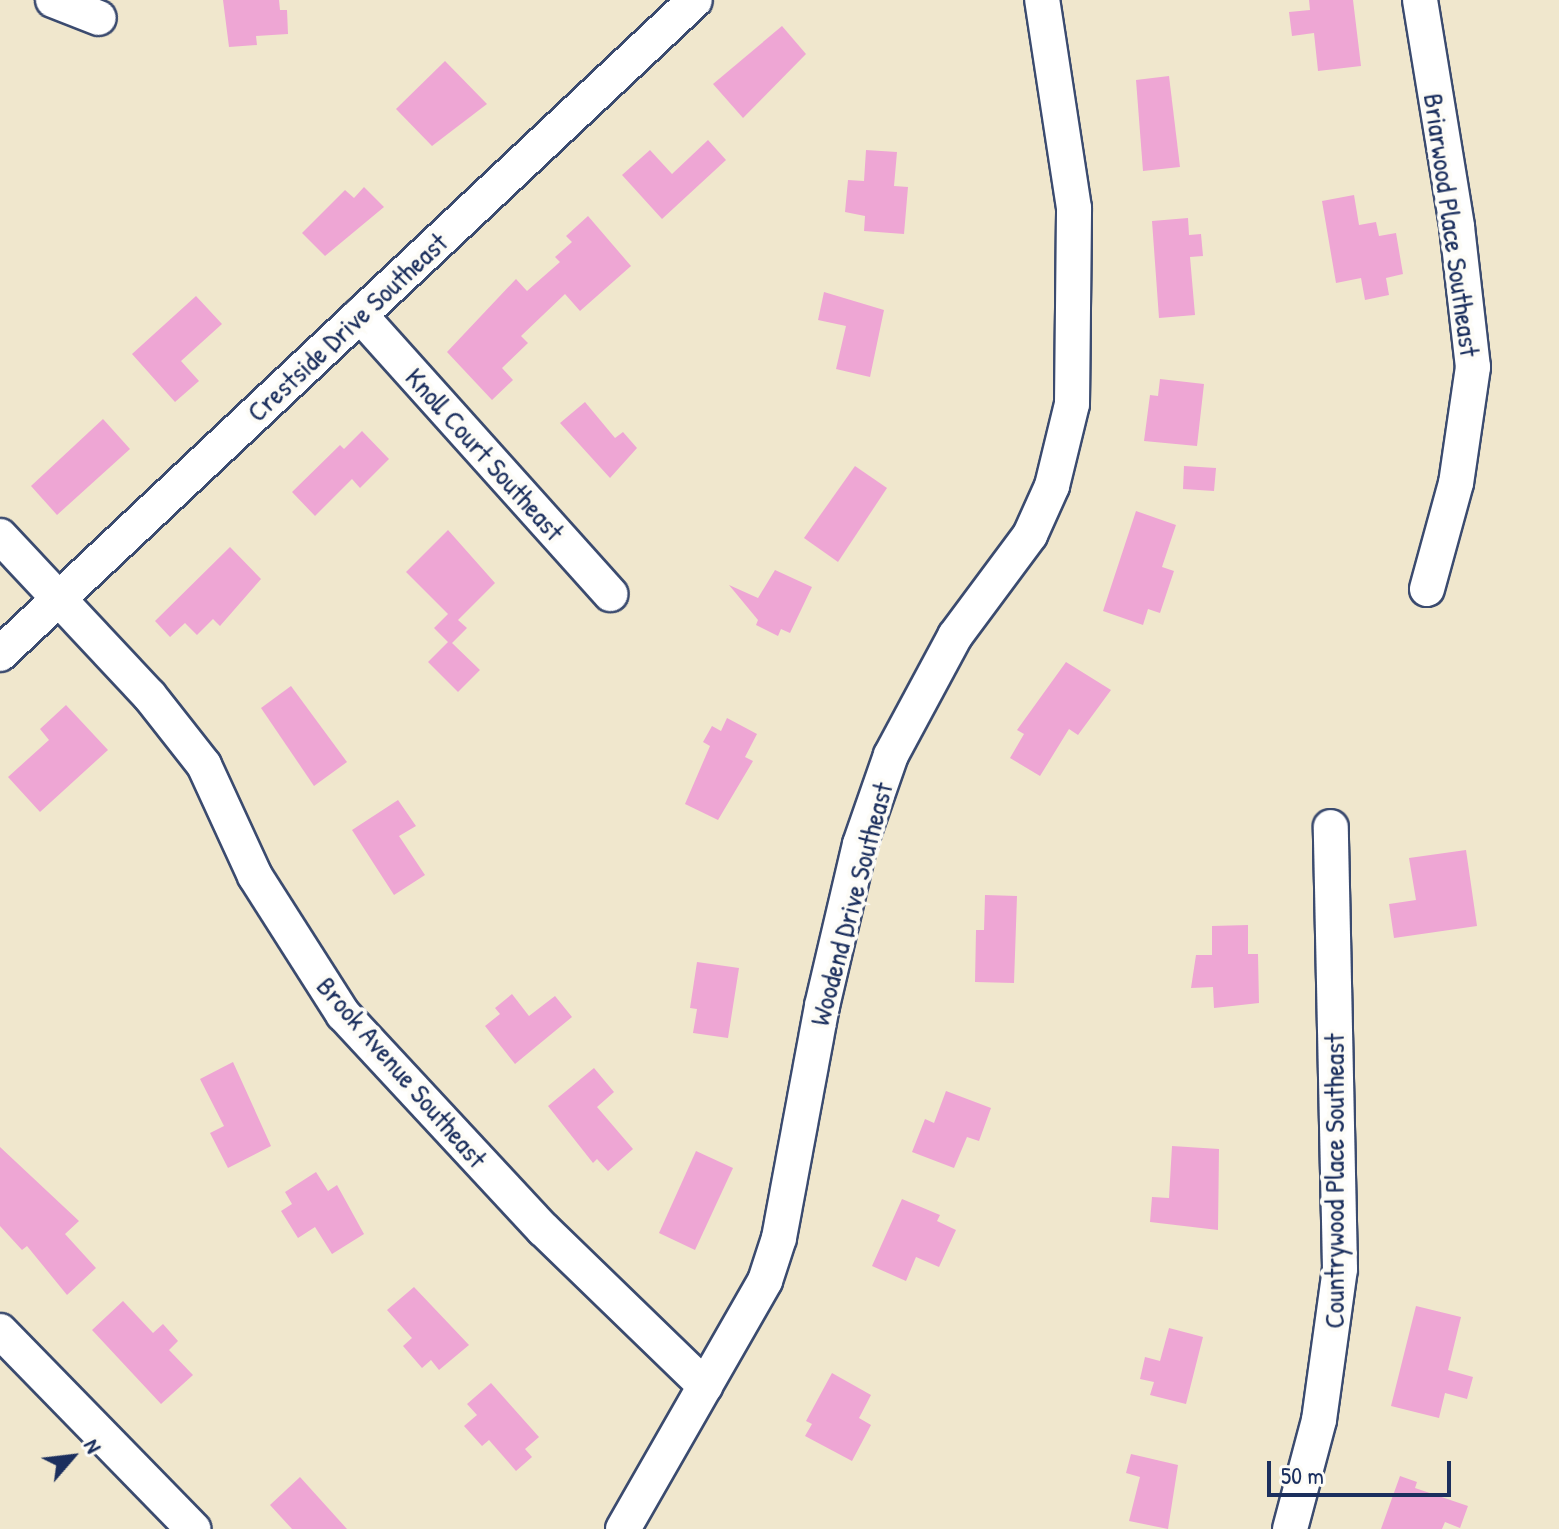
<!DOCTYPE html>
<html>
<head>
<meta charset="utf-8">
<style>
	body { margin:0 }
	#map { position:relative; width:1559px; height:1529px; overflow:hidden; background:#f0e7cd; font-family:"Patrick Hand",sans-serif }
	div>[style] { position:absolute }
	.building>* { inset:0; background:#eea6d4 }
	.roads { filter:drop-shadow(2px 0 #3b4b6f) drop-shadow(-2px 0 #3b4b6f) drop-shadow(0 2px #3b4b6f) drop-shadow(0 -2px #3b4b6f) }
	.minor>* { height:34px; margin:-17px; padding:0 17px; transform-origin:17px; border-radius:17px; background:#fff }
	span { translate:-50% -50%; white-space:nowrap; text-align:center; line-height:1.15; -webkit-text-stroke:8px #fdfcf7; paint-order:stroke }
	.street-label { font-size:28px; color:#1b2f5e }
	.north { position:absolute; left:32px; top:1417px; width:80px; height:80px; -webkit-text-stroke:6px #fdfcf7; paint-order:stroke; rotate:62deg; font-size:22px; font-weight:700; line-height:32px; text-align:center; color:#1b2f5e }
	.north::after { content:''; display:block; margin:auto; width:28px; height:36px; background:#1b2f5e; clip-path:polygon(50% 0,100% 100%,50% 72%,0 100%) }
	.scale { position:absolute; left:1267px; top:1461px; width:184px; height:36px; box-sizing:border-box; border:4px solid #1b2f5e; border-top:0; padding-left:10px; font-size:24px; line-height:28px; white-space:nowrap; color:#1b2f5e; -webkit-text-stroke:6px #fdfcf7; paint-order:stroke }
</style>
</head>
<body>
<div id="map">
	<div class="building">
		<div style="clip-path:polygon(223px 0,279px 0,280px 10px,287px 10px,288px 34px,256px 36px,257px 45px,229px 47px)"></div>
		<div style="clip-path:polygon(1309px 0,1353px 0,1361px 66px,1318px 71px,1314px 33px,1292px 36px,1289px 12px,1310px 10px)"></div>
		<div style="clip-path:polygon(782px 26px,806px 54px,743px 118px,713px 84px)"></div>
		<div style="clip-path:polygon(445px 61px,487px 104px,432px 146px,396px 109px)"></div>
		<div style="clip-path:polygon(1169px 76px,1180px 167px,1143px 171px,1136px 80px)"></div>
		<div style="clip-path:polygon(708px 140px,726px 160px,662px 219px,622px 175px,650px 150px,672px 174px)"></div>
		<div style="clip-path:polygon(866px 150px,897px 152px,894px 186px,908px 187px,904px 234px,864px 231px,865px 216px,845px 212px,848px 180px,864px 181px)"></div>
		<div style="clip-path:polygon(364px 187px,384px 207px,325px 256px,302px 233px,345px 190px,354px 198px)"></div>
		<div style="clip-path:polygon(1354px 195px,1359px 225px,1376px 222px,1379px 236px,1396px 233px,1403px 274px,1386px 278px,1389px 295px,1365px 300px,1361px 278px,1336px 283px,1322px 201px)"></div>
		<div style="clip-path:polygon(588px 216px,631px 266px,580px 311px,565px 294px,521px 336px,528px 343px,502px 368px,513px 380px,492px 400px,447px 352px,516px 279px,527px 291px,560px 262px,555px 257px,572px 242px,566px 236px)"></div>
		<div style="clip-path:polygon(1188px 218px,1189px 235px,1201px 234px,1203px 256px,1190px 257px,1195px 315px,1159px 318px,1152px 221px)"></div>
		<div style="clip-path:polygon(824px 292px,884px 310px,870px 377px,836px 369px,846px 326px,818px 320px)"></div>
		<div style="clip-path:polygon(196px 296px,222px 324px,181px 361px,199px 381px,175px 402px,132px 354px)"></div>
		<div style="clip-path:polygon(1160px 379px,1204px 384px,1197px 446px,1144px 441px,1150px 395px,1158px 396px)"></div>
		<div style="clip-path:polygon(585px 402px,615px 438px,623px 432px,637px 448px,610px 478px,560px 423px)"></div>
		<div style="clip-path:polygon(103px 419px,130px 449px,57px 515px,31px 486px)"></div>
		<div style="clip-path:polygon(362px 431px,389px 459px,360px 488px,352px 479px,315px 516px,292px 492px,340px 445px,344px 449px)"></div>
		<div style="clip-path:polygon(855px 466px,887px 488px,838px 562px,804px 538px)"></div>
		<div style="clip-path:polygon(1184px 466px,1216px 468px,1214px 491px,1183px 489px)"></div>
		<div style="clip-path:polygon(1136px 511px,1176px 525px,1162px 567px,1174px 571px,1160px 613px,1148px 609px,1143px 625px,1103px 611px)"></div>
		<div style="clip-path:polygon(448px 530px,495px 583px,458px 620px,467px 628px,452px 643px,480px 670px,458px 692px,428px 662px,448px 642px,434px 628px,448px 614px,406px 572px)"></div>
		<div style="clip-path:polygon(230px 547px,261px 579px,220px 626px,213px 619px,197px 635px,185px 623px,170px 637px,155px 621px)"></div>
		<div style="clip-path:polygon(775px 570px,812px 587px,790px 633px,781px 629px,778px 636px,756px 625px,758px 620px,729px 585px,758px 598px)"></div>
		<div style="clip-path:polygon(1066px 662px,1111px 690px,1078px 735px,1069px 729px,1040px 776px,1010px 758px,1024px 734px,1017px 730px)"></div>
		<div style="clip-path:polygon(291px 686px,347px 762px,314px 786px,261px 708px)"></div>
		<div style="clip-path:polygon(66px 705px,108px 750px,40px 812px,8px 777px,49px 740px,40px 729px)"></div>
		<div style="clip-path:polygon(727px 718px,757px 734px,745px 757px,753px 761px,718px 820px,685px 804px,710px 746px,703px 742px,712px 726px,721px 731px)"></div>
		<div style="clip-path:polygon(398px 800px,416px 826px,399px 836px,425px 875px,394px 895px,352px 830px)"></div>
		<div style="clip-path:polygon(1466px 850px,1477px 926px,1394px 938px,1389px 904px,1416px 900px,1409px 858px)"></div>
		<div style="clip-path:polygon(985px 895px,1017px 896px,1014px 983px,975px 982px,976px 930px,984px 930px)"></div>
		<div style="clip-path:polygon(1248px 925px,1248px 954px,1258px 954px,1259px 1003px,1214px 1008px,1213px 987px,1191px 988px,1196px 955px,1212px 955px,1212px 926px)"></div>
		<div style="clip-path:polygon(697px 962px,739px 968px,728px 1038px,693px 1033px,697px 1009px,690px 1008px)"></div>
		<div style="clip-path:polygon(512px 994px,529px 1016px,555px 996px,572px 1017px,515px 1064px,485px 1026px,500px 1014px,495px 1008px)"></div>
		<div style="clip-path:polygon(233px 1062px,271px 1146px,228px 1168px,210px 1133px,224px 1126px,200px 1079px)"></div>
		<div style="clip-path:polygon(594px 1068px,614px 1092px,597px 1107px,633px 1149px,608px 1171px,597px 1159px,593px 1163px,548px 1106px)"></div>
		<div style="clip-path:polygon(946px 1091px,991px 1108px,979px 1141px,967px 1137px,954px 1168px,912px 1152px,925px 1119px,934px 1123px)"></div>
		<div style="clip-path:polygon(1172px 1146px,1219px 1149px,1218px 1230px,1150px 1222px,1152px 1197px,1169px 1198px)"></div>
		<div style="clip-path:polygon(0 1147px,79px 1221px,65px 1234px,96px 1268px,67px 1295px,27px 1246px,22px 1250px,0 1226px)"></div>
		<div style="clip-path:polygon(696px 1151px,733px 1168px,695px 1250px,659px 1233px)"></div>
		<div style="clip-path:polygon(316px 1172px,328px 1191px,337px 1185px,364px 1234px,332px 1254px,315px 1227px,298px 1238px,281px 1211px,292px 1204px,285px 1192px)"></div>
		<div style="clip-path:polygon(902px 1199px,940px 1215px,937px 1221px,956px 1230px,939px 1267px,916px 1257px,906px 1281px,872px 1266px)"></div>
		<div style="clip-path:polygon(414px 1287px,469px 1345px,439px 1370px,431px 1360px,422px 1368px,403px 1346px,412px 1338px,387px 1310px)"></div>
		<div style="clip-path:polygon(123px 1301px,153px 1333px,163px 1324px,178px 1341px,169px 1350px,193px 1375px,161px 1404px,92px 1330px)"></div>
		<div style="clip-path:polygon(1416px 1306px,1461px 1317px,1448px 1370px,1473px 1377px,1467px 1399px,1445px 1393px,1439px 1418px,1391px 1406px)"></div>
		<div style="clip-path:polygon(1169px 1328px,1203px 1337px,1186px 1404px,1150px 1395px,1154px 1382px,1140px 1379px,1145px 1357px,1160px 1361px)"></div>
		<div style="clip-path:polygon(832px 1373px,871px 1395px,859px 1418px,871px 1425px,852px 1461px,805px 1436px,812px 1424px,806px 1421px)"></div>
		<div style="clip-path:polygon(491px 1383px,539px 1437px,525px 1449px,532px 1457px,516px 1471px,489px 1440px,482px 1446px,464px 1426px,477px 1415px,467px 1404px)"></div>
		<div style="clip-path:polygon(1131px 1454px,1178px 1465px,1168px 1529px,1129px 1521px,1140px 1477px,1126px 1473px)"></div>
		<div style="clip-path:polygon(1400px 1476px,1417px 1482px,1415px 1488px,1468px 1506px,1460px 1528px,1445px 1522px,1442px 1529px,1381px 1529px)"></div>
		<div style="clip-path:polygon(300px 1477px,347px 1529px,292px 1529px,270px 1505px)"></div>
	</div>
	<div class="roads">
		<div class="minor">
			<div style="left:53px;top:0;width:49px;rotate:21.4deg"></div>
			<div style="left:1420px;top:0;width:230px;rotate:80.7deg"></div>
			<div style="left:1457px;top:227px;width:141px;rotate:83.5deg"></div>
			<div style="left:1473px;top:367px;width:117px;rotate:98.3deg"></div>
			<div style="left:1456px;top:483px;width:110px;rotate:105.3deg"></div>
			<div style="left:360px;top:315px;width:375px;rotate:48.1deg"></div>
			<div style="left:0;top:536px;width:218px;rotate:46.9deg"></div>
			<div style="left:149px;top:695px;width:89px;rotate:51.8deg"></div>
			<div style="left:204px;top:765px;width:122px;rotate:65.3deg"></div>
			<div style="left:255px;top:876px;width:164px;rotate:57.5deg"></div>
			<div style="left:343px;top:1014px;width:294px;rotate:47.1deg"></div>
			<div style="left:543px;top:1229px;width:226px;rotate:44.1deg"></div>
			<div style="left:0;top:654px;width:954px;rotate:-43.26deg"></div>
			<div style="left:0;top:1331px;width:277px;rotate:45.7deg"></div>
			<div style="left:623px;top:1529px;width:286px;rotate:-60.2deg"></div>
			<div style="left:765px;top:1281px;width:45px;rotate:-72deg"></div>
			<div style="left:779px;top:1238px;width:236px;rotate:-79.5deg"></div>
			<div style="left:822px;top:1006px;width:166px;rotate:-76.8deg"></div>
			<div style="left:860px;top:844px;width:94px;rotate:-70.8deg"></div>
			<div style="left:891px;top:755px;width:135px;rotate:-61.7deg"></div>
			<div style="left:955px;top:636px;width:126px;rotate:-53.4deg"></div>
			<div style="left:1030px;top:535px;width:54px;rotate:-65.8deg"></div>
			<div style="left:1052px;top:486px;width:84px;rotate:-76.3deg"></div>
			<div style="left:1072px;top:404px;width:196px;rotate:-89.4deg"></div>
			<div style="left:1074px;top:208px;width:210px;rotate:-98.7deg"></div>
			<div style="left:1290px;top:1529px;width:113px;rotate:-75.1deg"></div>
			<div style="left:1319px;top:1420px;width:152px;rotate:-82.1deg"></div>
			<div style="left:1340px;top:1269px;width:442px;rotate:-91.2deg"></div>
		</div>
	</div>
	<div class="street-label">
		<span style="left:1452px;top:225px;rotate:82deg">Briarwood Place Southeast</span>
		<span style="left:347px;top:327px;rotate:-43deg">Crestside Drive Southeast</span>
		<span style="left:485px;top:454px;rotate:48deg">Knoll Court Southeast</span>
		<span style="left:851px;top:904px;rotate:-75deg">Woodend Drive Southeast</span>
		<span style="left:402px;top:1072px;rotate:49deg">Brook Avenue Southeast</span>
		<span style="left:1334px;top:1181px;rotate:-90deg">Countrywood Place Southeast</span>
	</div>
	<div class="north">N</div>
	<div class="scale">50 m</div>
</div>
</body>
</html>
